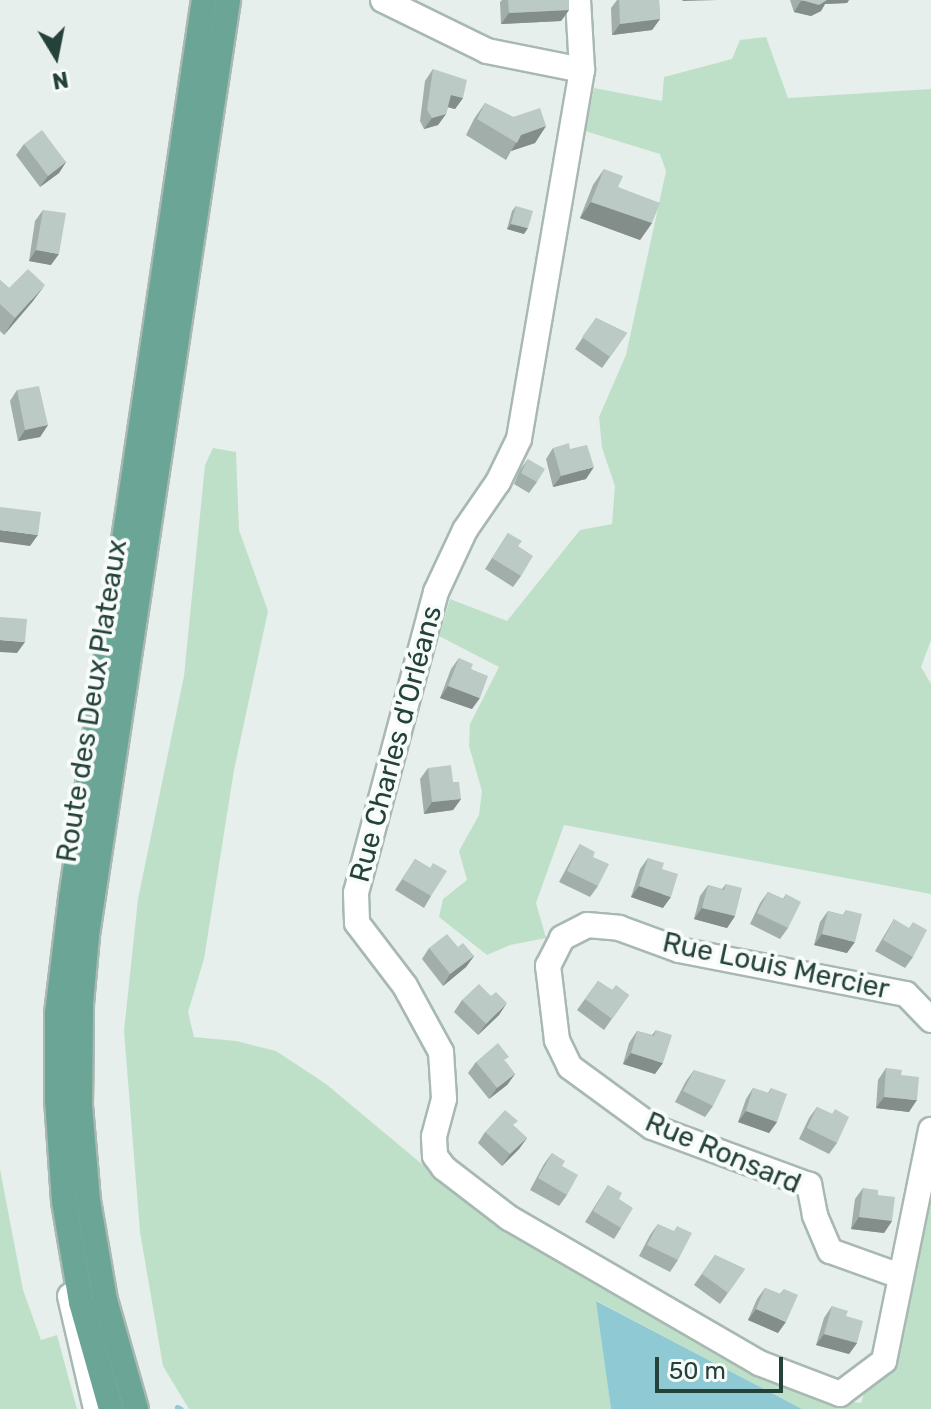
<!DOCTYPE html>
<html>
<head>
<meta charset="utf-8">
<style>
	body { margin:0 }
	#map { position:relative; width:931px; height:1409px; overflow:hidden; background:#e6efeb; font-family:Rubik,sans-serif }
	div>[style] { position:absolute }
	.green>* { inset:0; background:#bfe0c8 }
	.water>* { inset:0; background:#8ec9d4 }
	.stream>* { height:5px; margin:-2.5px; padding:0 2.5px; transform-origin:2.5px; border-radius:2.5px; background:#8ec9d4 }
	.roads { filter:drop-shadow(2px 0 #a8b8b2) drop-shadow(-2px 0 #a8b8b2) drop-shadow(0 2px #a8b8b2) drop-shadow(0 -2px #a8b8b2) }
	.minor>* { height:24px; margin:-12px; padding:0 12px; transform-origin:12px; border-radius:12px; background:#fff }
	.major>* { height:24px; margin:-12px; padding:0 12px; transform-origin:12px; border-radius:12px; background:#6aa596 }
	.wall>* { inset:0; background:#a1aea9 }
	.shaded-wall>* { inset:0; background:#838d89 }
	.building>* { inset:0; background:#bbcac4 }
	span { translate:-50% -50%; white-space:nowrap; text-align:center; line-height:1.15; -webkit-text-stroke:8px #f7fbf9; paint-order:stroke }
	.street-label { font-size:28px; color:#24423a }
	.north { position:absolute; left:16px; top:16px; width:80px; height:80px; -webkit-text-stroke:6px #f7fbf9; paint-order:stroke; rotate:170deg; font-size:22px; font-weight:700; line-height:32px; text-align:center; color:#24423a }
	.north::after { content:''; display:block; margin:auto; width:28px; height:36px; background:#24423a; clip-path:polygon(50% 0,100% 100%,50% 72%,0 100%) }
	.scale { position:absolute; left:655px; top:1357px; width:128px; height:36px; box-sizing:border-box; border:4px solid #24423a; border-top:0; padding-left:10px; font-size:24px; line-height:28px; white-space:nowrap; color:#24423a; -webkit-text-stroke:6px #f7fbf9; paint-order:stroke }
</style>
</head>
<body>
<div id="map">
	<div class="green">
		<div style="clip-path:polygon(766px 37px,788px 98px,931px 89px,931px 640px,921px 667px,931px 684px,931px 894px,564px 825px,536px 903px,546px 938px,510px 945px,487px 955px,439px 917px,443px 899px,467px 880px,459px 851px,479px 815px,482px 791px,469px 746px,470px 724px,499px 667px,439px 636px,450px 599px,507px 621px,580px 530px,612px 524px,615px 486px,602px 448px,599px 417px,626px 355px,666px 171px,660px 154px,585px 131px,594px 88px,662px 101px,664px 77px,732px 59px,740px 40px)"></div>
		<div style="clip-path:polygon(213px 448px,236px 452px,239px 530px,268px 611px,234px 770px,204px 959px,188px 1012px,194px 1037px,236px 1041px,276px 1051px,326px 1084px,429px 1170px,536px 1243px,847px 1401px,861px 1403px,913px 1239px,931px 1116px,931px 1409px,802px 1409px,597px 1301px,611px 1409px,189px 1409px,163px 1366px,140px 1232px,124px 1031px,138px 899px,184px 676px,205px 465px)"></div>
		<div style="clip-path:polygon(0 1169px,23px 1290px,41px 1340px,57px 1335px,77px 1409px,0 1409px)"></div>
	</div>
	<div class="water">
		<div style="clip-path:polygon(596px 1301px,802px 1409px,611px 1409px)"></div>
	</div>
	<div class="stream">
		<div style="left:177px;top:1407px;width:4px;rotate:27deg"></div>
	</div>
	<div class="roads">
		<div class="minor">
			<div style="left:383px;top:0;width:116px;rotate:26.1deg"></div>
			<div style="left:487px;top:51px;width:97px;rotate:11.3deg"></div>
			<div style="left:578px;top:0;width:70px;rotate:86.7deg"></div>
			<div style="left:582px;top:70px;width:374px;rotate:99.7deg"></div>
			<div style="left:519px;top:439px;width:48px;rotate:116deg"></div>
			<div style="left:498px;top:482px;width:58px;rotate:124.5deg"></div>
			<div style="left:465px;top:530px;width:68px;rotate:115.1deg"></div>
			<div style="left:436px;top:592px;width:311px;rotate:104.9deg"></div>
			<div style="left:356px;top:893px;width:30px;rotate:88deg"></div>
			<div style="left:357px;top:923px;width:79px;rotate:52.7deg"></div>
			<div style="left:405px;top:986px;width:75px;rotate:61.4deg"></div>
			<div style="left:441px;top:1052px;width:47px;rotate:86.3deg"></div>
			<div style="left:444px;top:1099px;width:39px;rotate:105deg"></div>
			<div style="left:434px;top:1137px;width:19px;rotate:87deg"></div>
			<div style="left:435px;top:1156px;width:15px;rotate:53deg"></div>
			<div style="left:444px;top:1168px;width:82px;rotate:37.6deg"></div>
			<div style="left:509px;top:1218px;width:289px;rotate:30.1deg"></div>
			<div style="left:759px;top:1363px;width:87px;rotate:20.9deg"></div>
			<div style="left:840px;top:1394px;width:55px;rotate:-36.9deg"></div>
			<div style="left:884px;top:1361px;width:236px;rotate:-78.5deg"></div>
			<div style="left:900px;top:1276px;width:74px;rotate:-160.3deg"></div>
			<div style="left:830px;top:1251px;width:39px;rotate:-113deg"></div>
			<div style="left:815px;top:1215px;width:31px;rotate:-101deg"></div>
			<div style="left:809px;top:1185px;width:167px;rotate:-159.7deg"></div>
			<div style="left:652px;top:1127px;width:102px;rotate:-143.8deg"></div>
			<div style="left:570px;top:1067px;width:30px;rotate:-116deg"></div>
			<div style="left:557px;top:1040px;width:75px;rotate:-96.9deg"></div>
			<div style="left:548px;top:966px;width:31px;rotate:-63deg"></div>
			<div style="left:562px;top:938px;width:28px;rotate:-27deg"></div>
			<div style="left:587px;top:925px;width:32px;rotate:5deg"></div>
			<div style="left:619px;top:928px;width:64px;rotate:20.1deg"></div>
			<div style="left:679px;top:950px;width:231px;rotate:11deg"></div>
			<div style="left:906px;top:994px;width:36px;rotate:46deg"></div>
			<div style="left:70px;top:1296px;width:116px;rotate:77deg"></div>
		</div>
		<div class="major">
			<div style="left:111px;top:1409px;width:111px;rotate:-105.7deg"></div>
			<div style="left:81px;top:1302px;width:102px;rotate:-99.6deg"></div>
			<div style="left:64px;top:1201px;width:102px;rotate:-93.9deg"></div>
			<div style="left:57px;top:1099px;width:85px;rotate:-90deg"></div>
			<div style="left:57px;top:1014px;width:117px;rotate:-83.1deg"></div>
			<div style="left:71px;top:898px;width:908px;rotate:-81.58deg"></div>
			<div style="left:136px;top:1409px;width:113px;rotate:-105.9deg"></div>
			<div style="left:105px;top:1300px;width:100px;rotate:-99.7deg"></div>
			<div style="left:88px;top:1201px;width:96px;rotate:-94.8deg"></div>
			<div style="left:80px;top:1105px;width:101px;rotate:-89.4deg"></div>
			<div style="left:81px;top:1004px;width:69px;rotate:-85deg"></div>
			<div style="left:87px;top:935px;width:946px;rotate:-81.42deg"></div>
		</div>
	</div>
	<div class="wall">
		<div style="clip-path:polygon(502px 0,569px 0,569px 10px,561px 21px,501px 24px,500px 2px)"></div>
		<div style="clip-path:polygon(617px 0,659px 0,660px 19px,652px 30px,612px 35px,611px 8px)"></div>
		<div style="clip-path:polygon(790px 0,849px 0,847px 3px,825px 4px,821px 11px,811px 16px,794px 12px)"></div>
		<div style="clip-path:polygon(433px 69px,463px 98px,455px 109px,448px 107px,446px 114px,438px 125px,424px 129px,420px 121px,425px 81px)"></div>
		<div style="clip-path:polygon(485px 103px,513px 117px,546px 126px,535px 143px,511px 151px,506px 160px,466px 135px,474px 119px)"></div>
		<div style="clip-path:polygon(24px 144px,66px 162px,59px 173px,40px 187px,16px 155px)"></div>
		<div style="clip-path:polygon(604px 169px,618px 187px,652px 223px,640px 240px,580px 218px,593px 185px)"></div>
		<div style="clip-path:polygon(516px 206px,524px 234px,507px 229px,512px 211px)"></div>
		<div style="clip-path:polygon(43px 210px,51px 265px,29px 261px,35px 221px)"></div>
		<div style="clip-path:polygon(0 280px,9px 288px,33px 301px,4px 335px,0 331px)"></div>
		<div style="clip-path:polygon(596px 318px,627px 333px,602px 368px,575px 349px)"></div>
		<div style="clip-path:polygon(17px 390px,48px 425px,40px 437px,18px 441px,10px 401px)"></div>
		<div style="clip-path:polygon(553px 448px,570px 449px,586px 479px,553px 487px,546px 459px)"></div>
		<div style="clip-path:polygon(528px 459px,537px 482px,529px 493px,514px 484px,520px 470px)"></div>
		<div style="clip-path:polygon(508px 533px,518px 546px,521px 576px,513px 587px,485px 569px)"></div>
		<div style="clip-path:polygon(459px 658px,471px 669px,472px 709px,440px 698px,451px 669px)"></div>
		<div style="clip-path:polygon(428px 768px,453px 782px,461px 799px,453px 810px,424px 814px,420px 779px)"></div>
		<div style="clip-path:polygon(580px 844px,593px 857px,598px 886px,590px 897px,559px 882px,573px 856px)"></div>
		<div style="clip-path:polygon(648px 858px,662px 869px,663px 908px,631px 897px,640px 869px)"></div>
		<div style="clip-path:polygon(415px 859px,430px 868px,431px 896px,424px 908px,395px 890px)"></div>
		<div style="clip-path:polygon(726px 884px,735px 916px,727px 928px,694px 919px,700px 896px,708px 885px,722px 889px)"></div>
		<div style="clip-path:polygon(768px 892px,783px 899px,786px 894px,788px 928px,780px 939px,750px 924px,760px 903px)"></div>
		<div style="clip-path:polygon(846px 910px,847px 953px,814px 945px,820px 922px,828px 911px,843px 915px)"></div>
		<div style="clip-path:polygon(894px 919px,913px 957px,905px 968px,875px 951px)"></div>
		<div style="clip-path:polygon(458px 947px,474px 956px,466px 967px,443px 986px,422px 959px,429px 948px)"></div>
		<div style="clip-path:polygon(598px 981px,612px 990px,629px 995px,604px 1030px,577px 1010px)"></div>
		<div style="clip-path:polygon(491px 996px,499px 1015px,478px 1035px,454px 1012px,462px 1000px)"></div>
		<div style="clip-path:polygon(656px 1030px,655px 1074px,623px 1064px,629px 1043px,637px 1031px,652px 1035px)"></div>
		<div style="clip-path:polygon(505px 1061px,515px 1074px,507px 1085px,489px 1099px,468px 1073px,476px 1062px)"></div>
		<div style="clip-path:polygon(886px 1068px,901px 1075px,909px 1112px,876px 1108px,878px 1080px)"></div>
		<div style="clip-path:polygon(694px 1070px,713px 1106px,705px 1117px,675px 1102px,686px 1081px)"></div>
		<div style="clip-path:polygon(753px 1088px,768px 1093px,771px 1088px,777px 1122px,769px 1133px,738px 1122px,746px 1099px)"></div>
		<div style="clip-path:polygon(817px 1107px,832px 1114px,837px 1143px,829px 1154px,799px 1139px,809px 1118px)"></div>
		<div style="clip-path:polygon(514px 1126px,527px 1138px,519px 1149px,502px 1166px,478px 1143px,485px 1132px)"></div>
		<div style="clip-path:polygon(552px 1153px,562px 1166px,567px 1195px,559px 1206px,530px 1190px,544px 1164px)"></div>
		<div style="clip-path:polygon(608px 1185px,619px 1199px,621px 1228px,614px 1239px,585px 1222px)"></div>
		<div style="clip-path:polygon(863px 1188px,878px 1195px,892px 1221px,884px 1233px,851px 1229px,855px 1199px)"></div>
		<div style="clip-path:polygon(658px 1224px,678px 1260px,670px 1272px,639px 1256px,650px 1235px)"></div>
		<div style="clip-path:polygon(715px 1255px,745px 1269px,720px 1304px,694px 1285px)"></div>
		<div style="clip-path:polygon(765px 1288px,780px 1294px,784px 1289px,778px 1333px,748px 1320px,757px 1299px)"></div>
		<div style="clip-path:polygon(832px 1306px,846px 1316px,857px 1343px,849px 1354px,816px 1345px,824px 1318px)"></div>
	</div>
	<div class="shaded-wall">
		<div style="clip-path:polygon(683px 0,718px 0,682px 1px)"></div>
		<div style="clip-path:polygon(823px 0,849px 0,847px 3px,825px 4px,821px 11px,811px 16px,794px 12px,801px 1px)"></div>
		<div style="clip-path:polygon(569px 10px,561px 21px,501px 24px,509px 13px)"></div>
		<div style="clip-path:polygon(660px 19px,652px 30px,612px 35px,620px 24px)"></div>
		<div style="clip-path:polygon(451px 95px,463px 98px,455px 109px,443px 106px)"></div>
		<div style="clip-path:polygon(446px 114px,438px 125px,424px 129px,432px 118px)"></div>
		<div style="clip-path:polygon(546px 126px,535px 143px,511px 151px,521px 135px)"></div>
		<div style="clip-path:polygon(66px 162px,59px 173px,40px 187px,48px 176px)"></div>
		<div style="clip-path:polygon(591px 202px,652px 223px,640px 240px,580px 218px)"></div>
		<div style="clip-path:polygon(511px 224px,528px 228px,524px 234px,507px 229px)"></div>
		<div style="clip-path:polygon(36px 250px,59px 254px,51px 265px,29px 261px)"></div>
		<div style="clip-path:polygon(45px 285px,33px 301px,4px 335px,15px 318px)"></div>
		<div style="clip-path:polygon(48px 425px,40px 437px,18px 441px,25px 430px)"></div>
		<div style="clip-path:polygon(594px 467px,586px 479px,553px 487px,561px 476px)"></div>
		<div style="clip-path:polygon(0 530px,38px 535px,30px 546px,0 542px)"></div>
		<div style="clip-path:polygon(0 640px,25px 642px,17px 653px,0 652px)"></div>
		<div style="clip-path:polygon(448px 686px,480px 698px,472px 709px,440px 698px)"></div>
		<div style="clip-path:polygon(461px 799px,453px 810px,424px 814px,432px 802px)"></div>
		<div style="clip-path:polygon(639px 886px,671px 897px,663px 908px,631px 897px)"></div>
		<div style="clip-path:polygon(702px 908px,735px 916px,727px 928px,694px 919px)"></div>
		<div style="clip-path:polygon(822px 934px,855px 942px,847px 953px,814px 945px)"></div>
		<div style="clip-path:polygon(474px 956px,466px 967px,443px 986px,450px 974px)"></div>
		<div style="clip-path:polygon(507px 1003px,499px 1015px,478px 1035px,486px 1024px)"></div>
		<div style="clip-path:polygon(631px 1053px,663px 1063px,655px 1074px,623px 1064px)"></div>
		<div style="clip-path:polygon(515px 1074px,507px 1085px,489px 1099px,497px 1088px)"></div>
		<div style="clip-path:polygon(884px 1097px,917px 1100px,909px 1112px,876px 1108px)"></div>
		<div style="clip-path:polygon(746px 1111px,777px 1122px,769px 1133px,738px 1122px)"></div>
		<div style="clip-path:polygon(527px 1138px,519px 1149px,502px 1166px,510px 1154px)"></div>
		<div style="clip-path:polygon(859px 1217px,892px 1221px,884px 1233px,851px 1229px)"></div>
		<div style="clip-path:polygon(756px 1309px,786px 1322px,778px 1333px,748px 1320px)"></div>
		<div style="clip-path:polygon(824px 1334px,857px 1343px,849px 1354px,816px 1345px)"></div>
	</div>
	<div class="building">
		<div style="clip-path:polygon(508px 0,569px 0,569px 10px,509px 13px)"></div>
		<div style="clip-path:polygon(619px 0,659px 0,660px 19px,620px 24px)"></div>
		<div style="clip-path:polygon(801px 0,827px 0,819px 5px)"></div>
		<div style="clip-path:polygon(433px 69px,467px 80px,463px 98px,451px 95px,446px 114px,432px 118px,427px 110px)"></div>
		<div style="clip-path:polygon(485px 103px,513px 117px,540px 108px,546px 126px,521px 135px,517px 143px,477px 119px)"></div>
		<div style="clip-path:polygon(42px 130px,66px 162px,48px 176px,24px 144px)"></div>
		<div style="clip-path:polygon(604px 169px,623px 176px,618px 187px,660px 203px,652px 223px,591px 202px)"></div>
		<div style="clip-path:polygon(516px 206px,533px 211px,528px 228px,511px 224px)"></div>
		<div style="clip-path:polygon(43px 210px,66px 213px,59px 254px,36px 250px)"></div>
		<div style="clip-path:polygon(28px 269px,45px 285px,15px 318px,0 304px,0 280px,9px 288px)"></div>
		<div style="clip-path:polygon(596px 318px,627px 333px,610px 357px,582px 337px)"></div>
		<div style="clip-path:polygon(39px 386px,48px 425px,25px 430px,17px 390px)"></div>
		<div style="clip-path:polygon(569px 443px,570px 449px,587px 445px,594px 467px,561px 476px,553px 448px)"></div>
		<div style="clip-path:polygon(528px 459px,545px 469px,537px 482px,521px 473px)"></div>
		<div style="clip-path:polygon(0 507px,41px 512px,38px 535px,0 530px)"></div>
		<div style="clip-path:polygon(508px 533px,522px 541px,518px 546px,533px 556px,521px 576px,492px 558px)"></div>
		<div style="clip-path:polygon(0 617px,27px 619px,25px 642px,0 640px)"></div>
		<div style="clip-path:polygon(459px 658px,473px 664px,471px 669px,488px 676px,480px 698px,448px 686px)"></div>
		<div style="clip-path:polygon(451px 765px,453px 782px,459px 782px,461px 799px,432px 802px,428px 768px)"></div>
		<div style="clip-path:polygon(580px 844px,595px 852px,593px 857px,609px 864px,598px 886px,567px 871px)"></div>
		<div style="clip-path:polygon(648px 858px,664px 863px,662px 869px,678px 874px,671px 897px,639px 886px)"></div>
		<div style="clip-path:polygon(415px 859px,430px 868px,433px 863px,447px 871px,431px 896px,402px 879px)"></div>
		<div style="clip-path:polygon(726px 884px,742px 888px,735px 916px,702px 908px,708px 885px,724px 890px)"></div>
		<div style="clip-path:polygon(768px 892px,784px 899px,786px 894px,801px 902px,788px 928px,757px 913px)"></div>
		<div style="clip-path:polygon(846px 910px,862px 914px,855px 942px,822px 934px,828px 911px,844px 915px)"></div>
		<div style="clip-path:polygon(894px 919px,909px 928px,913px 922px,927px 930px,913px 957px,883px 940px)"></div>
		<div style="clip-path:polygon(447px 934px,458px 947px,463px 943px,474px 956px,450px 974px,429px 948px)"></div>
		<div style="clip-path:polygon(598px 981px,612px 990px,616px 985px,629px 995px,612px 1019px,585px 999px)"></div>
		<div style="clip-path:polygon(479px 984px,491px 996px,496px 992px,507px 1003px,486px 1024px,462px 1000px)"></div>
		<div style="clip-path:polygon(656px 1030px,672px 1035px,663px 1063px,631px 1053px,637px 1031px,654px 1036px)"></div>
		<div style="clip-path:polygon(498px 1043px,509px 1057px,504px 1060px,515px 1074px,497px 1088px,476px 1062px)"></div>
		<div style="clip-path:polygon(886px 1068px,902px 1070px,901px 1075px,919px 1077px,917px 1100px,884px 1097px)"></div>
		<div style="clip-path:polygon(694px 1070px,726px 1080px,713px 1106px,683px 1091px)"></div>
		<div style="clip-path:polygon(753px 1088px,769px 1093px,771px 1088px,787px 1094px,777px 1122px,746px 1111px)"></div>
		<div style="clip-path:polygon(817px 1107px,832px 1114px,835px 1109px,849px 1117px,837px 1143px,807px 1128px)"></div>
		<div style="clip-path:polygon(505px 1110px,518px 1121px,513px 1125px,527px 1138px,510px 1154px,485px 1132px)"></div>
		<div style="clip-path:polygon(552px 1153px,565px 1161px,562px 1166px,578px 1175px,567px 1195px,538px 1178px)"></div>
		<div style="clip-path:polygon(608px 1185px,622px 1193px,619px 1199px,633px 1208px,621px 1228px,593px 1211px)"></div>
		<div style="clip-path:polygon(863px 1188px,878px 1190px,878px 1195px,895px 1197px,892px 1221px,859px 1217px)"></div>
		<div style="clip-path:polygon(658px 1224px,674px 1231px,677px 1226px,692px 1233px,678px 1260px,647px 1245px)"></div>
		<div style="clip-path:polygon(715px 1255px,745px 1269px,728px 1293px,702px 1274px)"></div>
		<div style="clip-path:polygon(765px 1288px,781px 1294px,784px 1289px,798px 1295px,786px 1322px,756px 1309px)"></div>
		<div style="clip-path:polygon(832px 1306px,848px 1311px,846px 1316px,863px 1321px,857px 1343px,824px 1334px)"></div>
	</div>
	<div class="street-label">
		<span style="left:92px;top:701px;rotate:-81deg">Route des Deux Plateaux</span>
		<span style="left:396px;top:744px;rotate:-75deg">Rue Charles d'Orléans</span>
		<span style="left:776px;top:966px;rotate:12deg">Rue Louis Mercier</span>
		<span style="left:723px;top:1153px;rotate:23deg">Rue Ronsard</span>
	</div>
	<div class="north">N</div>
	<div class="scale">50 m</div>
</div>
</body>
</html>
